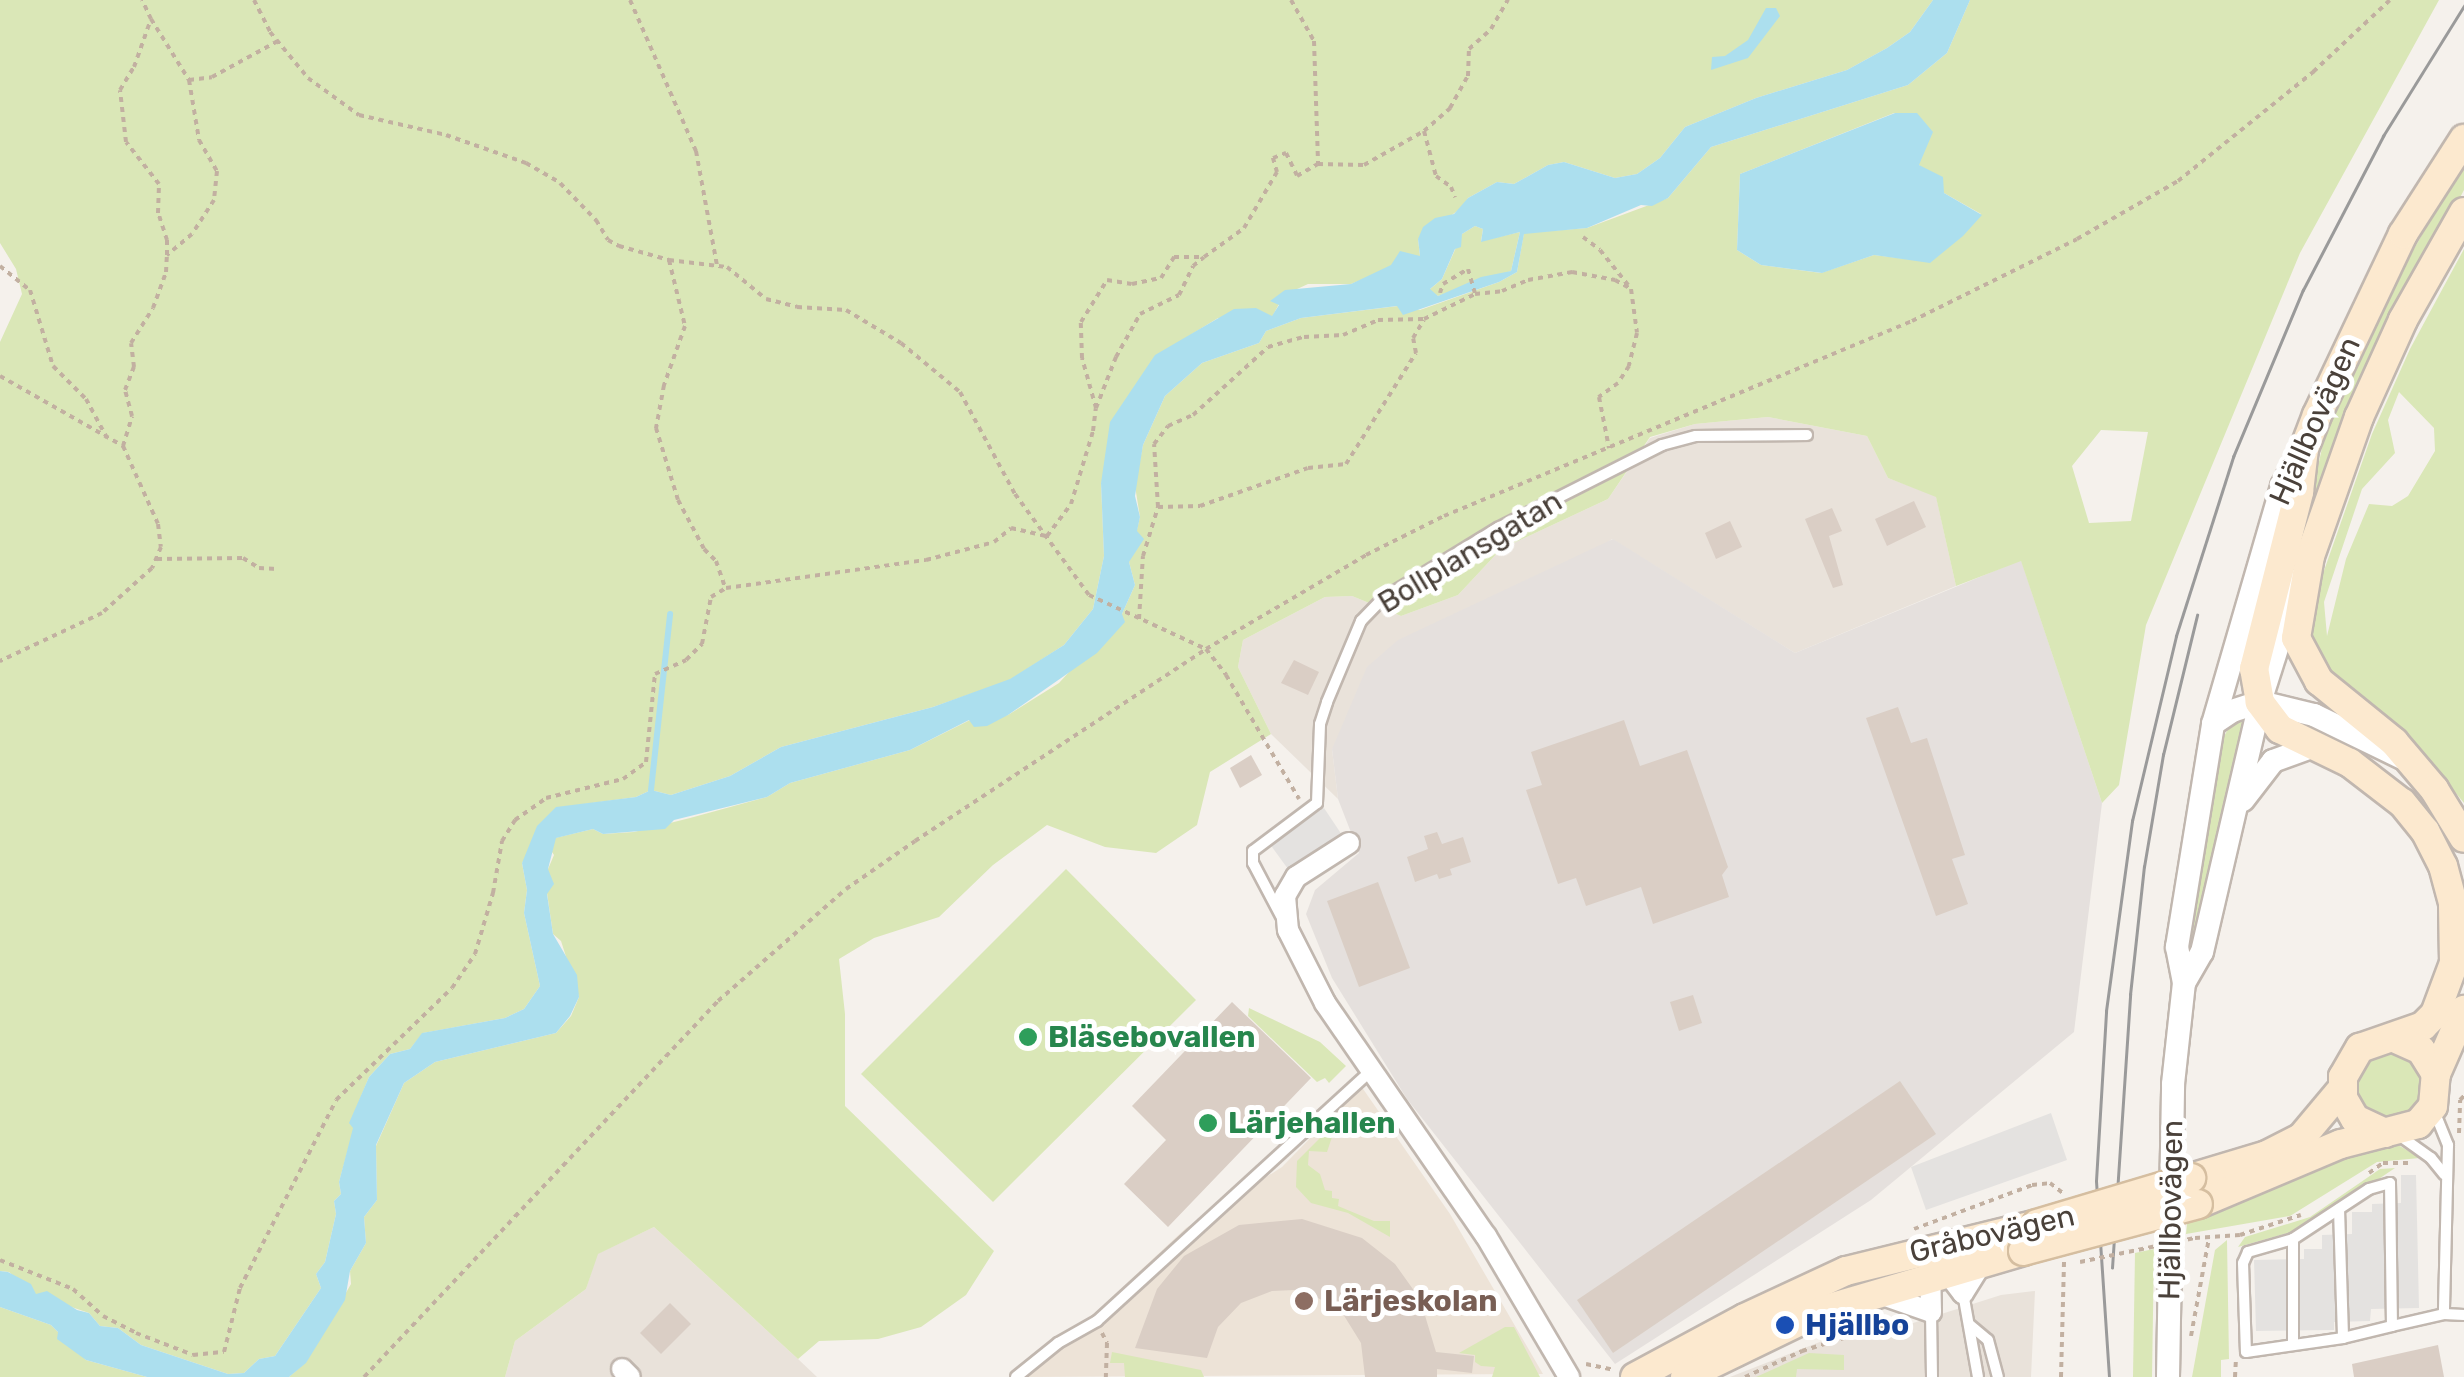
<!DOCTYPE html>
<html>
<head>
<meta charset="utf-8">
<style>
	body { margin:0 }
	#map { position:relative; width:2464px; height:1377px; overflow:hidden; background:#f5f1ec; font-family:Rubik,sans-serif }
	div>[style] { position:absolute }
	.residential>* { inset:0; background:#e9e2da }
	.industrial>* { inset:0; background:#e5e0dd }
	.education>* { inset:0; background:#ede3d7 }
	.green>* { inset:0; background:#dae7b7 }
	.round { border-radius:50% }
	.parking>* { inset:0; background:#e4e2e0 }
	.water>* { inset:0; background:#acdfee }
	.stream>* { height:6px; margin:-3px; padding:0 3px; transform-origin:3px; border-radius:3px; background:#acdfee }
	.building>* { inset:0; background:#dacec5 }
	.path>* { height:4px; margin-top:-2px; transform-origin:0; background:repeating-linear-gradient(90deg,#c2b0a1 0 5px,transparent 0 10px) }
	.roads { filter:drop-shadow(2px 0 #c1b7af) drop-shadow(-2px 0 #c1b7af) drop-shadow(0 2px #c1b7af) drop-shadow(0 -2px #c1b7af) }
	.service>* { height:10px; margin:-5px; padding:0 5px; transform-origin:5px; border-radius:5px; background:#fff }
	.minor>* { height:20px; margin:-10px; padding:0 10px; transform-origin:10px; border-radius:10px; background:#fff }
	.tertiary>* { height:22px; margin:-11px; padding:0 11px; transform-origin:11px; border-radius:11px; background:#fff }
	.secondary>* { height:28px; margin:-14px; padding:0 14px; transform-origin:14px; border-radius:14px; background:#fce9cf }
	.tram>* { height:2.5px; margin:-1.25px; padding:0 1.25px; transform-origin:1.25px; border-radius:1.25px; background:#9a9a9a }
	.path-bridge>* { height:4px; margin-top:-2px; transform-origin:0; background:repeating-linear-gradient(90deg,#c2b0a1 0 5px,transparent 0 10px) }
	.bridges { filter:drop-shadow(2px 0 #d5bea0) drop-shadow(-2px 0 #d5bea0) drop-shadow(0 2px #d5bea0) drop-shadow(0 -2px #d5bea0) }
	.secondary-bridge>* { height:28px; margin:-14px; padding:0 14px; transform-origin:14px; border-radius:14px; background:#fce9cf }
	.dots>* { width:28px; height:28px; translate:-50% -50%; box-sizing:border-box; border:5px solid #fff; border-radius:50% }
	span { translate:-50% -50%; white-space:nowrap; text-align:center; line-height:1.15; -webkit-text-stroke:10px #fff; paint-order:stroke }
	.street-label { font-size:30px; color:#4a413a }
	.leisure-label { font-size:30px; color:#27864d; font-weight:700 }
	.left { translate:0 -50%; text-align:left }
	.education-label { font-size:30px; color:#785e54; font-weight:700 }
	.transit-label { font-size:30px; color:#164399; font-weight:700 }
</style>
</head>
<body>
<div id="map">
	<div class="residential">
		<div style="clip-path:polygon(1768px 417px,1867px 436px,1888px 478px,1936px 496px,1956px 586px,1795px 653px,1612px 539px,1332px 749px,1338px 799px,1271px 734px,1238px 667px,1243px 640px,1325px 597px,1352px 596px,1401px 616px,1458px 595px,1501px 549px,1608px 499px,1650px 438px,1695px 424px)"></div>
		<div style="clip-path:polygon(654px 1227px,798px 1359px,817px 1377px,505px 1377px,515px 1341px,586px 1289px,597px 1254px)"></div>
		<div style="clip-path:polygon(2035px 1291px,2031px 1377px,1730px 1377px,1866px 1324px,1910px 1324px,2001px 1295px)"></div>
	</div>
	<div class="industrial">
		<div style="clip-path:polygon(1613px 539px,1795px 653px,2021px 560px,2102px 803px,2074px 1032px,1871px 1200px,1615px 1364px,1407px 1099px,1332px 978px,1306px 914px,1315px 890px,1359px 853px,1338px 799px,1332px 749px,1367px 667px,1398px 640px)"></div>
	</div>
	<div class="education">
		<div style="clip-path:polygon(1361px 1086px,1450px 1214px,1543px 1374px,1026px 1377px,1186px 1228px,1282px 1167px)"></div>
	</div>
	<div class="green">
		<div style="clip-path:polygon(0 0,1933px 0,1910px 32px,1887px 48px,1847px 70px,1756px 98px,1685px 127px,1660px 158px,1637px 174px,1615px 178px,1564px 162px,1548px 165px,1514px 184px,1497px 182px,1468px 198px,1463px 207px,1418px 239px,1420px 256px,1351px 284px,1308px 284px,1271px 301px,1279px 304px,1272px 317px,1218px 318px,1192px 334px,1101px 483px,1104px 556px,1093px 609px,1064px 645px,1010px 680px,933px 707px,781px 747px,730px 776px,671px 795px,651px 790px,636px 797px,556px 808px,522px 863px,527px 890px,524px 913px,540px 986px,524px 1009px,505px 1018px,423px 1033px,410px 1049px,390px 1054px,369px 1077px,350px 1123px,354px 1128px,339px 1182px,341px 1194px,334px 1201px,336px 1214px,325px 1262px,316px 1274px,321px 1288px,275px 1356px,259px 1359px,244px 1373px,228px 1374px,141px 1345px,118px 1328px,100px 1326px,89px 1313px,36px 1295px,9px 1272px,0 1271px,0 342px,22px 294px,16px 269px,0 243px)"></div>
		<div style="clip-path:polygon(evenodd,1970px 0,2439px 0,2300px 253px,2146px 625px,2119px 785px,2102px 803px,2021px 561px,1956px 586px,1936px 497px,1888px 478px,1867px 436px,1768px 417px,1695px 424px,1650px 437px,1608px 499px,1501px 549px,1458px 595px,1401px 616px,1352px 596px,1325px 597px,1243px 640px,1238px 667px,1271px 734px,1210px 772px,1197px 825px,1156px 853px,1105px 847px,1047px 825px,993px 865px,939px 917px,874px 938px,839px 959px,845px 1014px,845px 1106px,994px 1251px,966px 1295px,921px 1327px,878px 1339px,819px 1341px,798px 1359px,654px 1227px,598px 1254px,586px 1289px,515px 1341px,505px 1377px,289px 1377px,306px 1362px,351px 1284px,350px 1271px,366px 1243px,364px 1217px,377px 1200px,376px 1146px,404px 1083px,435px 1062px,556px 1033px,571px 1016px,579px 997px,561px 941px,553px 934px,547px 893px,548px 869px,554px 855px,550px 849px,555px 838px,593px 829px,603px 834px,634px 832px,690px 818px,767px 797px,790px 783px,910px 750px,970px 720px,1008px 715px,1059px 683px,1122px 614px,1135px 585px,1129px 562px,1140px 517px,1135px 486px,1143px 445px,1165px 396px,1202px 363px,1259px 343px,1266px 331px,1301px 318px,1398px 306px,1420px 310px,1499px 282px,1517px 272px,1524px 233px,1587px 228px,1668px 198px,1711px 147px,1908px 85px,1947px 53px,1970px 0,1894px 113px,1917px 113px,1919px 165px,1944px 193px,1981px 214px,1930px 262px,1874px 255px,1821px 273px,1761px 265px,1737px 250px,1740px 174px,1894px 113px,1970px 0,2101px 430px,2148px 432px,2131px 521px,2089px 523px,2072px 466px,2101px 430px)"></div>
		<div style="clip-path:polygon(2464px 160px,2464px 190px,2358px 390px,2316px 498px,2311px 499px,2328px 420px,2361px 343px)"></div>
		<div style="clip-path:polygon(1475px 226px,1483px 229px,1481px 241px,1520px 232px,1511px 271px,1438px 296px,1429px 290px,1442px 279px,1462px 234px)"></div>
		<div style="clip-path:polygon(evenodd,2464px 249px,2464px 803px,2426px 757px,2335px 685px,2306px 637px,2313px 602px,2372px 434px,2410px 349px,2464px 249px,2399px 392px,2434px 428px,2435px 451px,2408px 496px,2392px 506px,2369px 504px,2346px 559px,2327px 636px,2324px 602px,2362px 489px,2395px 453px,2388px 420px,2399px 392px)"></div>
		<div style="clip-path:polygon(2247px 715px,2193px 941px,2188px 947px,2221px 742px,2228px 729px)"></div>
		<div style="clip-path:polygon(1066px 869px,1196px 1000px,993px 1202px,861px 1074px)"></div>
		<div style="clip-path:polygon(1249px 1008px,1320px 1042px,1346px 1066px,1329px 1083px,1325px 1078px,1317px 1082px,1248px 1016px)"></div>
		<div class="round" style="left:2357px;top:1052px;width:66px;height:66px"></div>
		<div style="clip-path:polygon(1339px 1119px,1344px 1129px,1333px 1134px,1327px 1152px,1309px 1151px,1308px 1165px,1320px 1174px,1325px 1190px,1332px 1191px,1332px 1198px,1339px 1199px,1338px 1206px,1374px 1221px,1390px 1221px,1390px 1237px,1348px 1213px,1311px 1203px,1296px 1187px,1297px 1161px)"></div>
		<div style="clip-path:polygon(2395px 1143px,2420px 1158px,2377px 1162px,2290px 1216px,2186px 1234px,2188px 1215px,2346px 1148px)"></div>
		<div style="clip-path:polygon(2395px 1168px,2306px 1228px,2238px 1247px,2245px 1237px,2310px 1217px,2380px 1169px)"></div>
		<div style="clip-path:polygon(2227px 1240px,2229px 1359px,2221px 1360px,2221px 1377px,2192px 1377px,2215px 1250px)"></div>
		<div style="clip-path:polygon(2154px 1249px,2152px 1377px,2133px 1377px,2135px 1253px)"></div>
		<div style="clip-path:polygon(0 1307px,51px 1325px,86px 1360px,147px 1377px,0 1377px)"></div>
		<div style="clip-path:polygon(1505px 1327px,1514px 1327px,1540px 1377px,1492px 1377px,1495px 1367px,1481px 1366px,1475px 1362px,1475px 1355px,1459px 1353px)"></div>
		<div style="clip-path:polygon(1112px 1352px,1201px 1370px,1204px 1377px,1125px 1377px,1124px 1363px,1110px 1363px)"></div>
		<div style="clip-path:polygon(1809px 1353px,1844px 1355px,1844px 1370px,1797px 1369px,1796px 1377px,1756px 1377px)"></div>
	</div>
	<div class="parking">
		<div style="clip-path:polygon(1324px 808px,1342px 835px,1288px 869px,1269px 843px)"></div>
		<div style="clip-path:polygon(2051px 1113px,2067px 1160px,1926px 1210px,1911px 1167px)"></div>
		<div style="clip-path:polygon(2401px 1175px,2416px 1175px,2419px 1308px,2371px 1309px,2370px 1321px,2334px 1322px,2334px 1330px,2256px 1331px,2254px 1260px,2304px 1259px,2304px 1249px,2322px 1249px,2322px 1235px,2352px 1234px,2352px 1212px,2372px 1212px,2372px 1204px,2401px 1203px)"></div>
	</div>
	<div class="water">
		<div style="clip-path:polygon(evenodd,1933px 0,1970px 0,1947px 53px,1908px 85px,1711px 147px,1668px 198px,1652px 206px,1641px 205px,1587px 228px,1524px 234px,1517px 272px,1499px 282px,1403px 315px,1397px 306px,1301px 318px,1266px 331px,1259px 343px,1202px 363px,1165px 396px,1143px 445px,1135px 496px,1140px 517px,1137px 531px,1144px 539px,1129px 562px,1135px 585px,1122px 614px,1125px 622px,1097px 653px,1008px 715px,987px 726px,974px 727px,969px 720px,910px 750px,790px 783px,767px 797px,674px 820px,665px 829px,603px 834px,593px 829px,556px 838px,548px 869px,554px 884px,547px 894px,553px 934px,577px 975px,579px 997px,570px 1016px,556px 1033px,435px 1062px,404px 1083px,376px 1145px,377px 1200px,364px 1217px,366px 1243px,350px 1271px,345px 1300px,306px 1363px,289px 1377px,147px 1377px,86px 1360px,57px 1339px,58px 1332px,51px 1325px,0 1307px,0 1271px,8px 1272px,31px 1284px,36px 1294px,47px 1291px,77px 1310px,89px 1313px,100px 1326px,118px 1328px,141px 1345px,228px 1374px,244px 1373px,259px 1359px,275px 1356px,321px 1288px,316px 1274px,325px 1262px,336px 1214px,334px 1201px,341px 1194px,339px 1182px,353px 1128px,349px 1123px,369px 1077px,390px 1054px,410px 1049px,422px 1033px,505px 1018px,524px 1009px,540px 986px,524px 913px,527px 890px,522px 863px,537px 826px,556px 807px,636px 797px,651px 790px,671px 795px,730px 776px,781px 747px,933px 707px,1010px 679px,1064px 645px,1093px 609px,1104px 556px,1101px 483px,1110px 422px,1155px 355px,1234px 309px,1256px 308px,1272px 316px,1279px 305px,1270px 301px,1285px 290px,1351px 284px,1391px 265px,1400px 251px,1420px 256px,1418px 239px,1423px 227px,1435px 218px,1454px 214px,1468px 198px,1497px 182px,1514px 184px,1548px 165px,1564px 162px,1615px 178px,1637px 174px,1660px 158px,1685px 127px,1756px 98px,1847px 70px,1887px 48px,1910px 32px,1933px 0,1475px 226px,1483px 229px,1481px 242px,1520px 232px,1511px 271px,1481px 277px,1438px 296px,1430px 289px,1442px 279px,1455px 249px,1461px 247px,1462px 234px,1475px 226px)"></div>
		<div style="clip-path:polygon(1766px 8px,1776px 8px,1780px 16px,1748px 58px,1711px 70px,1712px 57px,1725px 56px,1748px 40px)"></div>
		<div style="clip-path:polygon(1895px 113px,1917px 113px,1933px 132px,1919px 165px,1943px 177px,1944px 193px,1982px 215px,1963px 236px,1930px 263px,1874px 255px,1822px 273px,1761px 265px,1737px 250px,1740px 174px)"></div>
	</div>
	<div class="stream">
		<div style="left:651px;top:790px;width:177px;rotate:-83.8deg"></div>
	</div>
	<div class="building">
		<div style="clip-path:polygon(1914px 501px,1926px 527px,1887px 546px,1875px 519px)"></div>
		<div style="clip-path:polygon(1832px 508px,1842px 531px,1829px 536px,1843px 585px,1833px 588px,1805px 519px)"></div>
		<div style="clip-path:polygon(1730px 521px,1742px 547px,1716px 559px,1705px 533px)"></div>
		<div style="clip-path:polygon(1294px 660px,1319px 672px,1308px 695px,1281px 683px)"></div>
		<div style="clip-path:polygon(1898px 707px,1911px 743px,1927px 738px,1965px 855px,1952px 859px,1968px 904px,1936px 916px,1866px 718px)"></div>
		<div style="clip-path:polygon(1624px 720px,1640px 766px,1687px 750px,1728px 867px,1722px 875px,1729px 897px,1653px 924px,1641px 887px,1586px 906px,1576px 878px,1558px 884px,1526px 790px,1542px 785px,1531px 752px)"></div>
		<div style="clip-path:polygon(1251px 755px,1262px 775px,1240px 788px,1230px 768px)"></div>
		<div style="clip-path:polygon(1437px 832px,1442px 844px,1463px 837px,1471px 862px,1450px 869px,1452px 875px,1439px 879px,1437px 874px,1415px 882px,1407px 857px,1428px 849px,1424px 836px)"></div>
		<div style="clip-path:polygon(1378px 882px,1410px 968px,1359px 987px,1327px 901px)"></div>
		<div style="clip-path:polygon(1693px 995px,1702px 1023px,1679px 1031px,1670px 1002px)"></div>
		<div style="clip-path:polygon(1232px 1002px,1311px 1078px,1168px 1227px,1124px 1184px,1166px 1140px,1132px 1106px)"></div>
		<div style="clip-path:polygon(1900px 1081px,1936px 1134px,1613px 1353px,1577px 1300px)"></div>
		<div style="clip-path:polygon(1302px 1219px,1362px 1238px,1395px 1264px,1420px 1299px,1436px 1352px,1474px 1356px,1472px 1373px,1437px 1369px,1437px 1377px,1365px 1377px,1361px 1343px,1343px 1314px,1315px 1296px,1294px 1290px,1272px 1291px,1241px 1303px,1218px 1327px,1207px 1358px,1135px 1348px,1157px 1289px,1184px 1256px,1239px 1225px)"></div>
		<div style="clip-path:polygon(670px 1303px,691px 1324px,661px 1354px,640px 1333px)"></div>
		<div style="clip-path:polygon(2438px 1345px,2444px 1377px,2354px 1377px,2352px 1364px)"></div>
	</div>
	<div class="path">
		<div style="left:254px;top:0;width:36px;rotate:63deg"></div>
		<div style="left:270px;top:32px;width:60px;rotate:50.4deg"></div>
		<div style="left:308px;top:78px;width:63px;rotate:36deg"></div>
		<div style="left:359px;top:115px;width:89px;rotate:12.9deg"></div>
		<div style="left:446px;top:135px;width:85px;rotate:19.3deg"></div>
		<div style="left:526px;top:163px;width:39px;rotate:30deg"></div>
		<div style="left:560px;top:183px;width:52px;rotate:45.8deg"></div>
		<div style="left:596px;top:220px;width:23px;rotate:59deg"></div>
		<div style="left:608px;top:240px;width:13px;rotate:29deg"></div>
		<div style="left:619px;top:246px;width:52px;rotate:15.6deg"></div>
		<div style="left:669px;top:260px;width:58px;rotate:6.9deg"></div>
		<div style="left:727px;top:267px;width:50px;rotate:39.4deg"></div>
		<div style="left:766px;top:299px;width:32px;rotate:14deg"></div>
		<div style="left:797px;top:307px;width:49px;rotate:3.5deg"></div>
		<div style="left:846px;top:310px;width:64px;rotate:31deg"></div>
		<div style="left:901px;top:343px;width:77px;rotate:39.7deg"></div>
		<div style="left:960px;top:392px;width:116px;rotate:61.7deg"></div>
		<div style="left:1015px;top:494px;width:125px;rotate:53.8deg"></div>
		<div style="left:1089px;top:595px;width:129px;rotate:24.8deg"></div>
		<div style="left:1206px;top:649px;width:33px;rotate:52deg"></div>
		<div style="left:1226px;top:675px;width:144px;rotate:59.5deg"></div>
		<div style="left:630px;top:0;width:165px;rotate:66.4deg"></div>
		<div style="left:696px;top:151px;width:116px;rotate:79.6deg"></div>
		<div style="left:1291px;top:0;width:47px;rotate:60.7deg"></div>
		<div style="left:1314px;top:41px;width:123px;rotate:88.1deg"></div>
		<div style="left:151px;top:19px;width:72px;rotate:58.1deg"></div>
		<div style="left:189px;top:80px;width:61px;rotate:80.5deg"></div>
		<div style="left:199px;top:140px;width:36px;rotate:60deg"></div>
		<div style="left:217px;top:171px;width:29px;rotate:96deg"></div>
		<div style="left:214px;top:200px;width:40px;rotate:122.9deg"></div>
		<div style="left:192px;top:234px;width:33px;rotate:140deg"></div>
		<div style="left:189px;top:80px;width:23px;rotate:-7deg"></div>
		<div style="left:212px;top:77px;width:75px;rotate:-28.6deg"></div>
		<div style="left:1424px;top:131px;width:47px;rotate:75.1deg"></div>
		<div style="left:1436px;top:176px;width:19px;rotate:36deg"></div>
		<div style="left:1451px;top:187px;width:11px;rotate:68deg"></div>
		<div style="left:1583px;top:237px;width:21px;rotate:37deg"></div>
		<div style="left:1600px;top:250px;width:45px;rotate:51.3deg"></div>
		<div style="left:669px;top:260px;width:68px;rotate:76.4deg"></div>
		<div style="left:685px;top:326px;width:63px;rotate:109.6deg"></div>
		<div style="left:664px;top:385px;width:44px;rotate:100.5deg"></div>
		<div style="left:656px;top:428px;width:75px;rotate:73deg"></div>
		<div style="left:678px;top:500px;width:55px;rotate:62deg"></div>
		<div style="left:704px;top:549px;width:17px;rotate:45deg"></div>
		<div style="left:716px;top:561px;width:28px;rotate:71deg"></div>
		<div style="left:0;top:266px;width:38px;rotate:39deg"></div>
		<div style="left:30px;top:290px;width:79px;rotate:73.2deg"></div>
		<div style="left:53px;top:366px;width:47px;rotate:45deg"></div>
		<div style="left:86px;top:399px;width:44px;rotate:61.7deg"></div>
		<div style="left:1440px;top:293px;width:9px;rotate:-72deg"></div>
		<div style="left:1443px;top:284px;width:29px;rotate:-31deg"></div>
		<div style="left:1468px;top:269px;width:26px;rotate:74deg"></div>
		<div style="left:0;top:376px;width:142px;rotate:29.6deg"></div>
		<div style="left:123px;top:446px;width:85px;rotate:65.8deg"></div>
		<div style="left:158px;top:524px;width:23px;rotate:83deg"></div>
		<div style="left:161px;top:547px;width:23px;rotate:113deg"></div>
		<div style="left:152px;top:568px;width:67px;rotate:138deg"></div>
		<div style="left:102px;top:613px;width:113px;rotate:154.8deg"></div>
		<div style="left:1096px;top:408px;width:55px;rotate:-68.6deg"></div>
		<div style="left:1116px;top:357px;width:49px;rotate:-60.8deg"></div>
		<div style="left:1140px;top:314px;width:43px;rotate:-26deg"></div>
		<div style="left:1179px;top:295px;width:32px;rotate:-64deg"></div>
		<div style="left:1193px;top:266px;width:14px;rotate:-39deg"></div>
		<div style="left:123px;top:446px;width:31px;rotate:-73deg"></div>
		<div style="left:132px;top:416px;width:27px;rotate:-105deg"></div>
		<div style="left:125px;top:390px;width:25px;rotate:-69deg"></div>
		<div style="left:134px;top:367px;width:24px;rotate:-97deg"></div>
		<div style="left:131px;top:343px;width:41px;rotate:-57.8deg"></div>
		<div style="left:153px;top:308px;width:38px;rotate:-70deg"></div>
		<div style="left:166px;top:272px;width:17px;rotate:-87deg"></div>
		<div style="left:167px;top:255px;width:15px;rotate:-90deg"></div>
		<div style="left:167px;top:240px;width:28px;rotate:-108deg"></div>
		<div style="left:158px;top:213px;width:29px;rotate:-88deg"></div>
		<div style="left:159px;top:184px;width:53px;rotate:-128.2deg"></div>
		<div style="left:126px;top:142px;width:52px;rotate:-96.6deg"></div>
		<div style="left:120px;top:90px;width:27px;rotate:-59deg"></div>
		<div style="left:134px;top:67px;width:51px;rotate:-70.5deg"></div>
		<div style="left:151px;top:19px;width:21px;rotate:-115deg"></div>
		<div style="left:1158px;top:507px;width:42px;rotate:-1.4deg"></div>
		<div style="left:1200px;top:506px;width:114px;rotate:-19.4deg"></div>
		<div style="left:1308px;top:468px;width:38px;rotate:-6deg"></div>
		<div style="left:1346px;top:464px;width:131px;rotate:-57.8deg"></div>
		<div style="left:1416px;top:353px;width:15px;rotate:-101deg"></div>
		<div style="left:1413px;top:338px;width:21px;rotate:-59deg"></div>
		<div style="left:1047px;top:536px;width:40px;rotate:-53deg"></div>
		<div style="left:1071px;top:504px;width:76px;rotate:-73.2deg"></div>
		<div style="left:1093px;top:431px;width:23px;rotate:-83deg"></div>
		<div style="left:1096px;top:408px;width:52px;rotate:-105.6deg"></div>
		<div style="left:1082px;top:358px;width:36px;rotate:-92deg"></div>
		<div style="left:1081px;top:322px;width:49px;rotate:-58.2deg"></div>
		<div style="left:1107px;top:280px;width:25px;rotate:9deg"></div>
		<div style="left:1132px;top:284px;width:30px;rotate:-12deg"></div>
		<div style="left:1161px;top:278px;width:25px;rotate:-58deg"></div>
		<div style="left:1174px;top:257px;width:30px"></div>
		<div style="left:1204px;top:257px;width:49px;rotate:-35.9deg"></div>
		<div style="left:1244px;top:228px;width:65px;rotate:-59.5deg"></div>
		<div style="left:1277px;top:172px;width:15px;rotate:-106deg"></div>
		<div style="left:1273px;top:158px;width:14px;rotate:-21deg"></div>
		<div style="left:1286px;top:153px;width:25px;rotate:64deg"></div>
		<div style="left:1297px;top:176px;width:24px;rotate:-30deg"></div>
		<div style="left:1318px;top:164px;width:46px;rotate:1.2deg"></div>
		<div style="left:1364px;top:165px;width:69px;rotate:-29.5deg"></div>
		<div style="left:1424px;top:131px;width:35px;rotate:-41deg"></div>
		<div style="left:1450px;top:108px;width:37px;rotate:-61deg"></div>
		<div style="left:1468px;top:76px;width:27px;rotate:-88deg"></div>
		<div style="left:1469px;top:49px;width:30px;rotate:-42deg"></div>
		<div style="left:1491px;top:29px;width:34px;rotate:-60deg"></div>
		<div style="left:157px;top:559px;width:86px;rotate:-0.7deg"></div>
		<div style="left:243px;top:558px;width:19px;rotate:32deg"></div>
		<div style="left:259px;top:568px;width:18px;rotate:3deg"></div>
		<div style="left:1139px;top:619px;width:63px;rotate:-86.4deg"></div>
		<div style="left:1143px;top:556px;width:51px;rotate:-73deg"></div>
		<div style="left:1158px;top:507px;width:63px;rotate:-93.6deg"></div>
		<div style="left:1154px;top:444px;width:23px;rotate:-52deg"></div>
		<div style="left:1168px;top:426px;width:27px;rotate:-24deg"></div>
		<div style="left:1193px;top:415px;width:101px;rotate:-42.2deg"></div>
		<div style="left:1268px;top:347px;width:37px;rotate:-16deg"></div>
		<div style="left:1304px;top:337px;width:39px;rotate:-3deg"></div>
		<div style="left:1343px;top:335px;width:38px;rotate:-23deg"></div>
		<div style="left:1378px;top:320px;width:46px;rotate:-1.2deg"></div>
		<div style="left:1424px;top:319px;width:57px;rotate:-26.1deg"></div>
		<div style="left:1475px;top:294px;width:27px;rotate:-6deg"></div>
		<div style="left:1502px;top:291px;width:28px;rotate:-23deg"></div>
		<div style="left:1528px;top:280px;width:45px;rotate:-10.3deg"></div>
		<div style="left:1572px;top:272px;width:44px;rotate:10.5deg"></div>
		<div style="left:1615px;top:280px;width:18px;rotate:29deg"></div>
		<div style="left:1631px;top:289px;width:44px;rotate:82.2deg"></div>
		<div style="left:1637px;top:333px;width:34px;rotate:104deg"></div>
		<div style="left:1629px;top:366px;width:20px;rotate:123deg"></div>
		<div style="left:1618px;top:383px;width:24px;rotate:144deg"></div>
		<div style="left:1599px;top:397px;width:52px;rotate:78.9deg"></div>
		<div style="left:2459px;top:1133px;width:33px;rotate:-88deg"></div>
		<div style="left:2460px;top:1100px;width:6px;rotate:-45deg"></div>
		<div style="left:2369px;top:1173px;width:17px;rotate:-36deg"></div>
		<div style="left:2383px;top:1163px;width:28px"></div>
		<div style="left:1914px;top:1229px;width:126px;rotate:-20.4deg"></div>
		<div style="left:2032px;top:1185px;width:18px;rotate:-6deg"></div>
		<div style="left:2050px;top:1183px;width:16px;rotate:38deg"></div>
		<div style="left:2195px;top:1238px;width:45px;rotate:-3.8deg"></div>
		<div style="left:2240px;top:1235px;width:64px;rotate:-18.2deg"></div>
		<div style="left:0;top:1260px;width:79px;rotate:21.7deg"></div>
		<div style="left:73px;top:1289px;width:40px;rotate:42deg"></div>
		<div style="left:103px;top:1316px;width:37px;rotate:27deg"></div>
		<div style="left:136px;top:1333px;width:61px;rotate:21.1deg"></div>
		<div style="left:193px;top:1355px;width:31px;rotate:-6deg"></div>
		<div style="left:224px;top:1352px;width:66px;rotate:-76deg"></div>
		<div style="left:240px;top:1288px;width:211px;rotate:-62.9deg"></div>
		<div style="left:336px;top:1100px;width:161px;rotate:-44deg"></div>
		<div style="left:452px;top:988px;width:41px;rotate:-55.9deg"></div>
		<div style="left:475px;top:954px;width:64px;rotate:-73.6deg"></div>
		<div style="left:493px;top:893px;width:53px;rotate:-80.2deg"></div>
		<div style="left:502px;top:841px;width:25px;rotate:-58deg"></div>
		<div style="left:515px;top:820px;width:38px;rotate:-35deg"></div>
		<div style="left:546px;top:798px;width:79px;rotate:-13.9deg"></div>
		<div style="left:623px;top:779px;width:29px;rotate:-36deg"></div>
		<div style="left:646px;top:762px;width:88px;rotate:-84.2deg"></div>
		<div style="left:655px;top:674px;width:34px;rotate:-24deg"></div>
		<div style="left:686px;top:660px;width:23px;rotate:-45deg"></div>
		<div style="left:702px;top:644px;width:48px;rotate:-79.2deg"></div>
		<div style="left:711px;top:597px;width:17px;rotate:-31deg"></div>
		<div style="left:726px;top:588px;width:202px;rotate:-8deg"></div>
		<div style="left:926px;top:560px;width:70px;rotate:-14.8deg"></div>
		<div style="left:994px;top:542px;width:22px;rotate:-39deg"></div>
		<div style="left:1011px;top:528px;width:37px;rotate:13deg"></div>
		<div style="left:1102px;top:1333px;width:11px;rotate:63deg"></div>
		<div style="left:1107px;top:1343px;width:34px;rotate:92deg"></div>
		<div style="left:2191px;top:1336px;width:100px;rotate:-79.6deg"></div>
		<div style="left:1586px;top:1364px;width:29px;rotate:12deg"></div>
		<div style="left:364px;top:1377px;width:516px;rotate:-46.73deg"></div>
		<div style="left:718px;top:1001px;width:170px;rotate:-41.2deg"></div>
		<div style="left:846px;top:889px;width:84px;rotate:-34.8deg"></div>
		<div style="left:915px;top:841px;width:349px;rotate:-33.4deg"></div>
		<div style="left:1206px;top:649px;width:186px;rotate:-30.4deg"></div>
		<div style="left:1366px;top:555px;width:87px;rotate:-26.6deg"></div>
		<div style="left:1444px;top:516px;width:507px;rotate:-22.62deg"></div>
		<div style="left:1912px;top:321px;width:184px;rotate:-26.4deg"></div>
		<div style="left:2077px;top:239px;width:116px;rotate:-29.9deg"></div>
		<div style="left:2178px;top:181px;width:174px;rotate:-38.9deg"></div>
		<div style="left:2313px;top:72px;width:105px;rotate:-43.1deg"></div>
		<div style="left:1745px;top:1377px;width:63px;rotate:-24.5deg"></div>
		<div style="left:1802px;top:1351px;width:97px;rotate:-17.3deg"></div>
		<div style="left:2061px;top:1377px;width:115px;rotate:-88.5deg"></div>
		<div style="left:2235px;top:1377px;width:18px;rotate:-87deg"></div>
	</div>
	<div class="roads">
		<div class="service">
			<div style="left:1281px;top:916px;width:60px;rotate:-117.8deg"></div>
			<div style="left:1253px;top:863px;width:12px;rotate:-90deg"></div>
			<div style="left:1253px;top:851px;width:80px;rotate:-36.9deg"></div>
			<div style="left:1317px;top:803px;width:79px;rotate:-87.8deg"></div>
			<div style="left:1320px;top:724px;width:23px;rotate:-72deg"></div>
			<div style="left:1327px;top:702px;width:88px;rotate:-67.2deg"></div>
			<div style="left:1361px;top:621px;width:30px;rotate:-46deg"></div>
			<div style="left:1382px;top:599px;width:136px;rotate:-31.5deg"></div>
			<div style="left:1498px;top:528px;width:184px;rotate:-26.8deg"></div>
			<div style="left:1662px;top:445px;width:35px;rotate:-15deg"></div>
			<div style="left:1696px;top:436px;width:111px;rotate:-0.5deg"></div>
			<div style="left:2435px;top:1113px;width:35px;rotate:68deg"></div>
			<div style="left:2448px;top:1145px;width:169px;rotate:91.4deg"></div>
			<div style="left:2396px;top:1133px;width:43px;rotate:35.5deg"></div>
			<div style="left:2431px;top:1158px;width:21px;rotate:51deg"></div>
			<div style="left:2339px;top:1209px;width:129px;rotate:88.2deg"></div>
			<div style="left:1963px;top:1293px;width:85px;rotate:79.9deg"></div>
			<div style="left:1931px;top:1313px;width:64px;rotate:89.1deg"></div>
			<div style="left:1970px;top:1325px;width:23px;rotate:40deg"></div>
			<div style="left:1988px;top:1340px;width:38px;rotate:75deg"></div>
			<div style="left:2392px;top:1326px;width:143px;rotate:-90.8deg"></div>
			<div style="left:2390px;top:1183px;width:22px;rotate:164deg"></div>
			<div style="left:2369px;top:1189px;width:91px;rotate:146.7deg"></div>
			<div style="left:2293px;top:1239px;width:47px;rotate:163.9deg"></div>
			<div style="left:2248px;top:1252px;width:12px;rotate:114deg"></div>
			<div style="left:2243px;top:1263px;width:89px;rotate:88.1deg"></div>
			<div style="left:2246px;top:1352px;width:98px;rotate:-8.2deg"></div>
			<div style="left:2343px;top:1338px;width:50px;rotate:-13.8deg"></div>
			<div style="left:2392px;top:1326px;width:53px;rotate:-13deg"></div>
			<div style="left:2444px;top:1314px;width:20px;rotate:3deg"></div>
			<div style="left:2293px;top:1345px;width:106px;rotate:-90deg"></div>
			<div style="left:1016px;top:1377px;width:54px;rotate:-39deg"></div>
			<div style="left:1058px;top:1343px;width:45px;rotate:-29.4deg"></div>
			<div style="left:1097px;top:1321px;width:369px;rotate:-42.4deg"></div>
		</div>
		<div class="minor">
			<div style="left:1349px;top:843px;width:63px;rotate:147.3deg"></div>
			<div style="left:1296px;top:877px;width:22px;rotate:120deg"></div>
			<div style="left:1285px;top:896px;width:34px;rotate:85deg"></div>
			<div style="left:1288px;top:930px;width:82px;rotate:63.1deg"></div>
			<div style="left:1325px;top:1003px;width:283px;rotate:55.4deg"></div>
			<div style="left:1486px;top:1236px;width:164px;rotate:59.5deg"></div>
			<div style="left:1940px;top:1263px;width:38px;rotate:53deg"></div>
			<div style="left:1963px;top:1293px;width:36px;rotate:-58deg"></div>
			<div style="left:1880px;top:1294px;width:54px;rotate:19.4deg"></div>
			<div style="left:1931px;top:1312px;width:44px;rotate:-91.3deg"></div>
			<div style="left:622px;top:1369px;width:11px;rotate:45deg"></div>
		</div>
		<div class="tertiary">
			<div style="left:2213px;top:724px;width:23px;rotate:-34deg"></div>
			<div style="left:2232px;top:711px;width:29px;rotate:-18deg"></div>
			<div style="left:2260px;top:702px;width:56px;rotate:13.5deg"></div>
			<div style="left:2314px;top:715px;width:98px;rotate:26deg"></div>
			<div style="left:2243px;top:800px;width:49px;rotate:-52.4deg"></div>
			<div style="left:2273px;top:761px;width:47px;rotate:-20deg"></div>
			<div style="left:2184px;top:983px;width:36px;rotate:-60deg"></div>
			<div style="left:2202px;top:952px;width:257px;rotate:-76.9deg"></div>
			<div style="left:2260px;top:702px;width:129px;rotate:-72.4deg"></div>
			<div style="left:2168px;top:1377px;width:293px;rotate:-89deg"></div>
			<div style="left:2173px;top:1084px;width:102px;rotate:-83.8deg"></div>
			<div style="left:2184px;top:983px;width:37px;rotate:-101deg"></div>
			<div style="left:2177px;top:947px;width:226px;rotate:-80.8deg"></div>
			<div style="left:2213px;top:724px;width:248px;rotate:-73.8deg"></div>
			<div style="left:2282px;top:486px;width:39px;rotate:-60deg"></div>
		</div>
		<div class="secondary">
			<div style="left:2464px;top:212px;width:124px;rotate:119.5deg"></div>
			<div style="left:2403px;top:320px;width:107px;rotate:114.4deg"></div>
			<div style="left:2359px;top:417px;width:147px;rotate:109.4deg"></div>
			<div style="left:2310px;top:556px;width:83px;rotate:99.7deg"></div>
			<div style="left:2296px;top:638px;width:49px;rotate:61.9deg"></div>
			<div style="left:2319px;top:681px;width:97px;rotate:39.1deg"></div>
			<div style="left:2394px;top:742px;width:62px;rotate:49.6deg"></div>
			<div style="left:2434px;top:789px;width:57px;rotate:58.5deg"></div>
			<div style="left:2436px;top:1074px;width:70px;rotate:-66.4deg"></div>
			<div style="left:2385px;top:1133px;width:33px;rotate:-155deg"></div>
			<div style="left:2355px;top:1119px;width:24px;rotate:-120deg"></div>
			<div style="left:2343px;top:1098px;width:21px;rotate:-90deg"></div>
			<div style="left:2343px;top:1077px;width:34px;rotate:-60deg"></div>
			<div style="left:2360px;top:1048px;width:67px;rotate:-19.2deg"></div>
			<div style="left:2423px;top:1026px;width:17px;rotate:-45deg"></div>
			<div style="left:2435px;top:1014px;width:54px;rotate:-69.6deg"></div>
			<div style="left:2454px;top:963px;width:60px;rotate:-91deg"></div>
			<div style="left:2453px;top:903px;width:38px;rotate:-105deg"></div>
			<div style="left:2443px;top:866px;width:39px;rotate:-117deg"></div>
			<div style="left:2425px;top:831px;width:36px;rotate:-129deg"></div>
			<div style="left:2402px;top:803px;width:66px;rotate:-142.4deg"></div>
			<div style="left:2350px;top:763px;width:78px;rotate:-154.1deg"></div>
			<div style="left:2280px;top:729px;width:34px;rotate:-127deg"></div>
			<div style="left:2260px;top:702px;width:34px;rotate:-100deg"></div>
			<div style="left:2254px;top:669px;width:183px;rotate:-75.7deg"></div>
			<div style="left:2299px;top:492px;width:43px;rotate:-83.4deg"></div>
			<div style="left:2304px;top:449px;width:36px;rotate:-69deg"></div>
			<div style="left:2317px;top:415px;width:200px;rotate:-64.6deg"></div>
			<div style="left:2403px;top:234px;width:113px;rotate:-57.3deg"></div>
			<div style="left:2191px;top:1178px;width:79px;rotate:-16.8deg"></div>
			<div style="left:2267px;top:1155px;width:38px;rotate:-27deg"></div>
			<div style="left:2301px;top:1138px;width:64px;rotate:-50.1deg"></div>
			<div style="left:2198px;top:1204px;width:155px;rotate:-22.8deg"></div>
			<div style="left:2341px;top:1144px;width:80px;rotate:-14.6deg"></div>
			<div style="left:2418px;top:1124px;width:23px;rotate:-50deg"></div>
			<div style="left:2433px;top:1106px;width:32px;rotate:-85deg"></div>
			<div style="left:2436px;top:1074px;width:28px;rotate:-122deg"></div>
			<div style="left:2421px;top:1050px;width:30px;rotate:-156deg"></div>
			<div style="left:1635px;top:1377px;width:125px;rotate:-28.2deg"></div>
			<div style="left:1745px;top:1318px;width:111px;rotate:-25deg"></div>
			<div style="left:1846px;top:1271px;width:197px;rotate:-13.8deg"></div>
			<div style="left:1685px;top:1377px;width:153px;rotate:-25.9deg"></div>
			<div style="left:1823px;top:1310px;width:209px;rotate:-16.4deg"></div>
		</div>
	</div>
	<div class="tram">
		<div style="left:2112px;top:1268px;width:274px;rotate:-86.2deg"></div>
		<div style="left:2130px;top:995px;width:129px;rotate:-83.8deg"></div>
		<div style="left:2144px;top:867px;width:114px;rotate:-80.4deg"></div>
		<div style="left:2163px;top:755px;width:144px;rotate:-76.3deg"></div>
		<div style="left:2109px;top:1377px;width:196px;rotate:-93.8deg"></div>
		<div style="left:2096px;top:1181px;width:170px;rotate:-86.6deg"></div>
		<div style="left:2106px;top:1011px;width:192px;rotate:-82.2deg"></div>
		<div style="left:2132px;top:821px;width:190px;rotate:-76.6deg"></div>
		<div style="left:2176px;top:636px;width:188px;rotate:-72.3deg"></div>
		<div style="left:2233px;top:457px;width:181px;rotate:-67.3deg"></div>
		<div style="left:2303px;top:290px;width:174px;rotate:-62.5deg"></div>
		<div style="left:2383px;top:136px;width:153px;rotate:-58.1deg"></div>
	</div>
	<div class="path-bridge">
		<div style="left:2080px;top:1262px;width:117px;rotate:-11.8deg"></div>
	</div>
	<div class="bridges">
		<div class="secondary-bridge">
			<div style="left:2037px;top:1224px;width:161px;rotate:-16.6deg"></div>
			<div style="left:2023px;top:1251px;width:181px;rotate:-15deg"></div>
		</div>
	</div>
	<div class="dots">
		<div style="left:1028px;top:1037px;background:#2e9e5b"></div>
		<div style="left:1208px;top:1123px;background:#2e9e5b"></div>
		<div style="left:1304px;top:1301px;background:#8d6e63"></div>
		<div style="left:1785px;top:1325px;background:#1a4fb4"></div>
	</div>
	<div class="street-label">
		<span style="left:2315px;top:421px;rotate:-66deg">Hjällbovägen</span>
		<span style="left:1470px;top:552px;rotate:-31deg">Bollplansgatan</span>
		<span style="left:2171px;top:1210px;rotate:-89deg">Hjällbovägen</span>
		<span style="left:1992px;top:1234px;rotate:-13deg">Gråbovägen</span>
	</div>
	<div class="leisure-label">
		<span class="left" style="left:1048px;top:1037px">Bläsebovallen</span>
		<span class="left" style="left:1228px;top:1123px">Lärjehallen</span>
	</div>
	<div class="education-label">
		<span class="left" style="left:1324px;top:1301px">Lärjeskolan</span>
	</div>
	<div class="transit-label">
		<span class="left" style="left:1805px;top:1325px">Hjällbo</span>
	</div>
</div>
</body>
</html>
